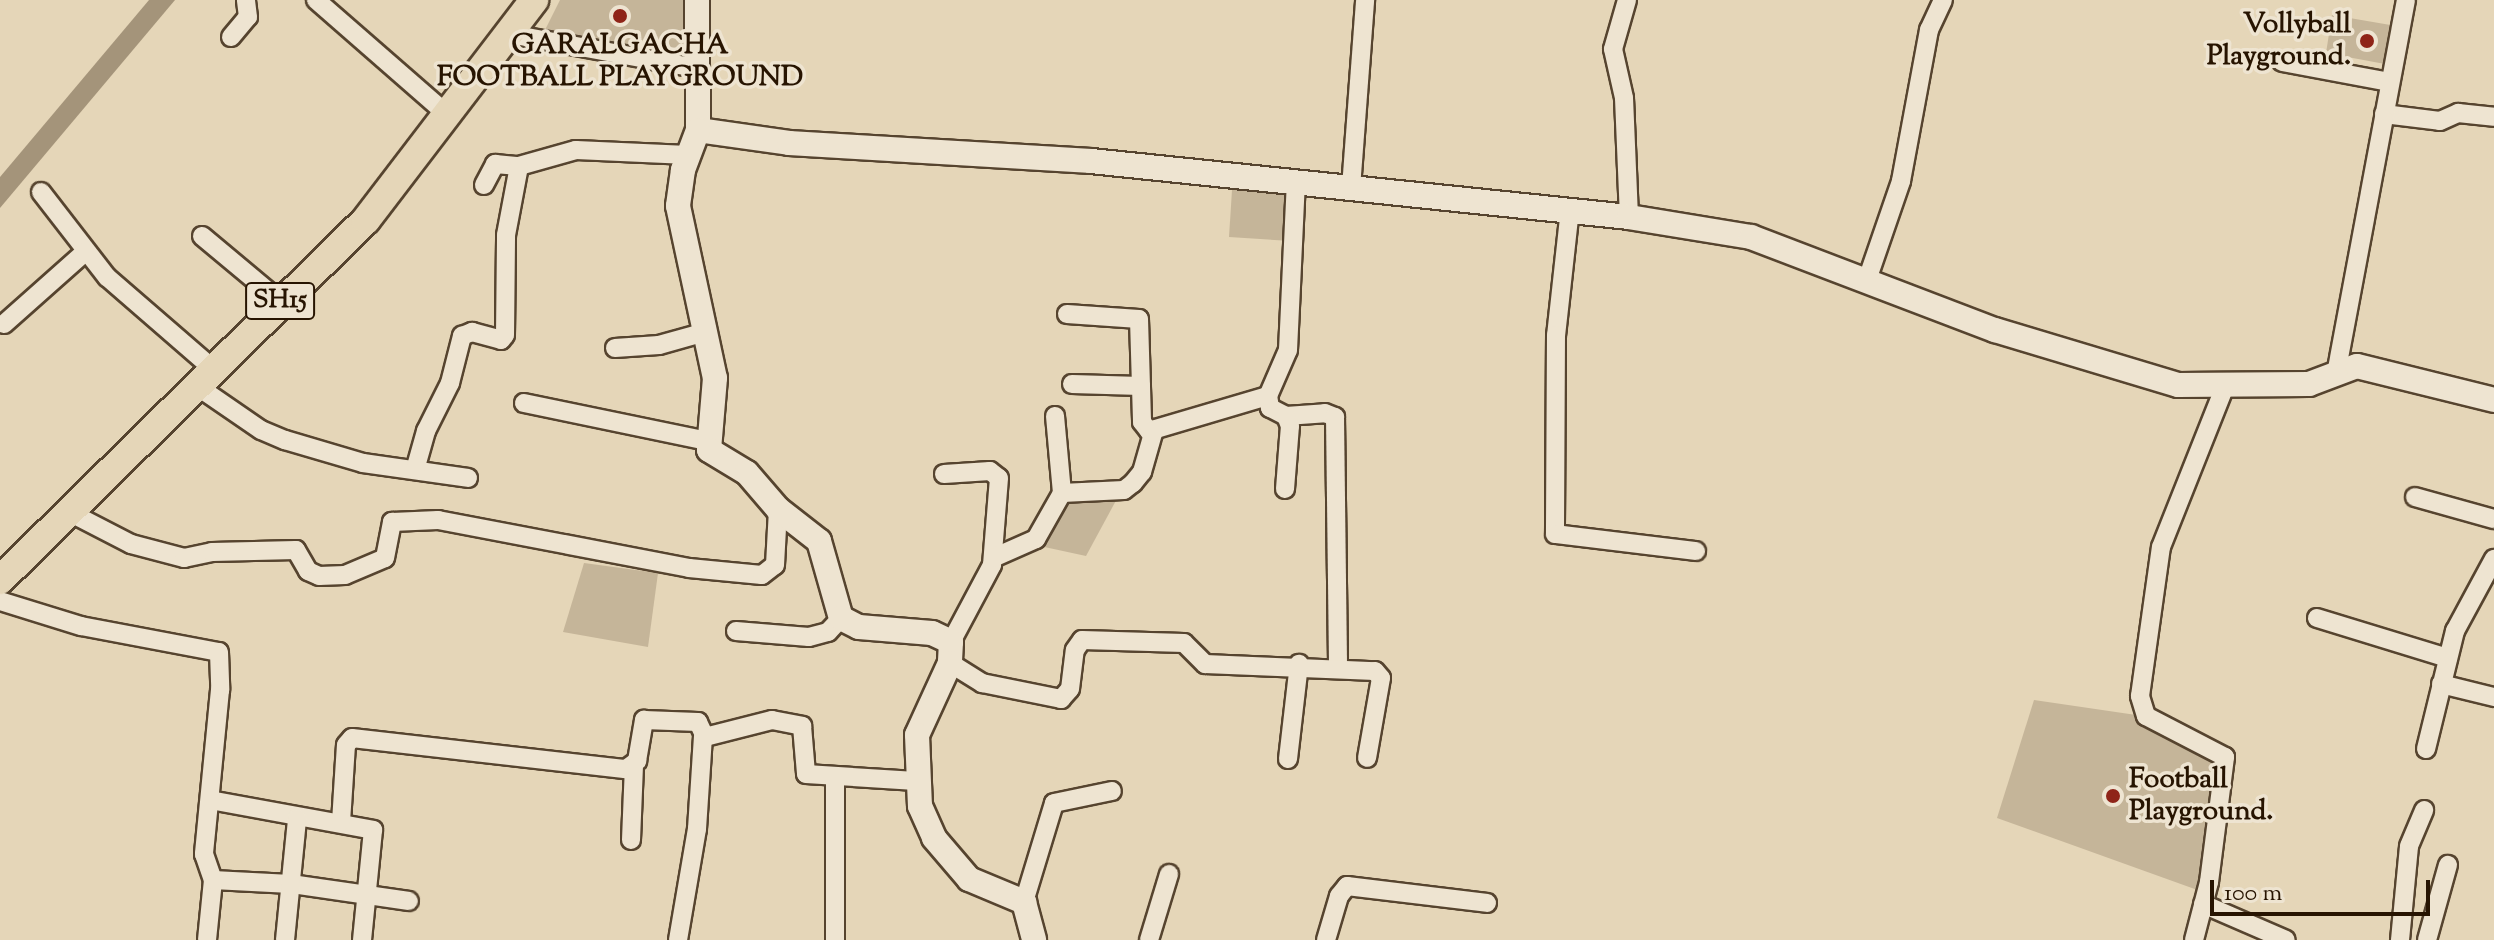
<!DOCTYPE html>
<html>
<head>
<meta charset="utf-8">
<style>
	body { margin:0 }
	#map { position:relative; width:2494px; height:940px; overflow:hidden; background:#e5d6b8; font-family:"Sorts Mill Goudy",serif }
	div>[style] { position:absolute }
	.green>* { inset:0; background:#c5b599 }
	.water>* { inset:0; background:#a4947a }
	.roads { filter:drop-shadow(2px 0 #56442f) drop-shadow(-2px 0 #56442f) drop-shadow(0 2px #56442f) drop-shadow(0 -2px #56442f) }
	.street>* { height:18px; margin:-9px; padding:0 9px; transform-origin:9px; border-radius:9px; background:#eee4d1 }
	.secondary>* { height:24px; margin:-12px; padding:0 12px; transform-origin:12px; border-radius:12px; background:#eee4d1 }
	.primary>* { height:28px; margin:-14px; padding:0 14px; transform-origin:14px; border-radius:14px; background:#e5d6b8 }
	.dots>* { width:22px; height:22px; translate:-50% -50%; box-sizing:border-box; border:4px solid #eee4d1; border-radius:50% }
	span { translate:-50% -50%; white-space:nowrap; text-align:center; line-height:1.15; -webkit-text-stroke:7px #eee4d1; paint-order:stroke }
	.shield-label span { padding:2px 6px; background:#eee4d1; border:2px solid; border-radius:6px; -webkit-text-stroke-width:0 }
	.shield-label { font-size:26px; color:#271401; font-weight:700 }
	.poi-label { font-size:28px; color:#271401; font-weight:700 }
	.right { translate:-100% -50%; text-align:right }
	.left { translate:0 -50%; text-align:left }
	.scale { position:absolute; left:2210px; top:880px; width:220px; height:36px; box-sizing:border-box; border:4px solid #271401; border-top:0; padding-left:10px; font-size:24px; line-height:28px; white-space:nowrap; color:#271401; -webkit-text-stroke:6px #eee4d1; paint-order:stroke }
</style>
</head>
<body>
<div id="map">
	<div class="green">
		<div style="clip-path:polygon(560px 0,688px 0,689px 52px,674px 59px,544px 32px)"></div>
		<div style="clip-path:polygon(2332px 15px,2408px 28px,2401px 67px,2326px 53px)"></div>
		<div style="clip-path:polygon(1233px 175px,1296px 181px,1291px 241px,1229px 237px)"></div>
		<div style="clip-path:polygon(1056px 483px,1119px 495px,1086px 556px,1026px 543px)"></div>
		<div style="clip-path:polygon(584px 563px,658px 573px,648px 647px,563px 632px)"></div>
		<div style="clip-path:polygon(2034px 700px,2143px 716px,2225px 757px,2203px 892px,1997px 818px)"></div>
	</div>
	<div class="water">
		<div style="clip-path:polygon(149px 0,175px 0,0 208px,0 177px)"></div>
	</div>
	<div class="roads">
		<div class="street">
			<div style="left:316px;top:0;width:176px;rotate:41.1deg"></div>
			<div style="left:1627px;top:0;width:51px;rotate:105.9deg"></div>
			<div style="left:1613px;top:49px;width:50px;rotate:77.3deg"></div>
			<div style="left:1624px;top:98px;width:119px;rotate:87.6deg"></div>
			<div style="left:510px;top:34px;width:193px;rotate:10.4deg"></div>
			<div style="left:231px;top:37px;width:26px;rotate:-50deg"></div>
			<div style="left:248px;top:17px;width:17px;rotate:-97deg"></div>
			<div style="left:2282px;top:62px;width:110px;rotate:10.5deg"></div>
			<div style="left:2384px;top:114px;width:56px;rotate:7.1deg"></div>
			<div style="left:2440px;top:121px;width:20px;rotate:-24deg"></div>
			<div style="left:2458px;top:113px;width:36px;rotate:6deg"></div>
			<div style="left:484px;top:185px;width:24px;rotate:-62deg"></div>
			<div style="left:495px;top:164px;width:24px;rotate:5deg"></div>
			<div style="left:519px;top:166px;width:59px;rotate:-15.7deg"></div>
			<div style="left:576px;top:150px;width:112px;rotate:2.6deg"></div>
			<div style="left:1351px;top:188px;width:189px;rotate:-85.7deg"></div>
			<div style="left:41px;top:192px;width:108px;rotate:52.2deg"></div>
			<div style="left:107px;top:277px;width:138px;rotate:40.9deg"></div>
			<div style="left:1570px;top:209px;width:127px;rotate:96.3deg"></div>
			<div style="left:1556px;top:335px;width:199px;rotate:90.3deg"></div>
			<div style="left:1555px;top:534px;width:142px;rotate:6.9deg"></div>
			<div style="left:202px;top:236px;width:102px;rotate:39.8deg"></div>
			<div style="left:1867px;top:280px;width:105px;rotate:-71deg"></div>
			<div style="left:1901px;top:181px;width:154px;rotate:-79.5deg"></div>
			<div style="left:1929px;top:30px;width:33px;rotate:-65deg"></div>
			<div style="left:1067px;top:314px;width:72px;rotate:4deg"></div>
			<div style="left:1139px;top:319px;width:103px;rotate:88.3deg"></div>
			<div style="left:1142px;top:422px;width:11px;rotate:52deg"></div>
			<div style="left:1149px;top:431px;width:124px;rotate:-16.4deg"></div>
			<div style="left:4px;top:324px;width:108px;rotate:-41.6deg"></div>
			<div style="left:615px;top:348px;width:44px;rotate:-3.9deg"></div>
			<div style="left:659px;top:345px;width:45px;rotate:-15.6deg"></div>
			<div style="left:2336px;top:374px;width:380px;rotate:-79.4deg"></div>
			<div style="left:194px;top:384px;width:81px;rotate:34.5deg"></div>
			<div style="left:261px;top:430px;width:26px;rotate:23deg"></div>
			<div style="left:285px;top:440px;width:81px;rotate:16.4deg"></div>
			<div style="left:363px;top:463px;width:106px;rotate:8.1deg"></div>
			<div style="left:1072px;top:384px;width:69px;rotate:1.7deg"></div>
			<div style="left:524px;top:403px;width:188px;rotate:11.7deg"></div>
			<div style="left:1055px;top:416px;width:77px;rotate:84.8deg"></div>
			<div style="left:1286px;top:416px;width:39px;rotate:-4deg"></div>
			<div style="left:1325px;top:413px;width:11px;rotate:22deg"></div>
			<div style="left:1335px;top:417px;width:249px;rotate:89.3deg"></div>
			<div style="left:415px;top:470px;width:41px;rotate:-74.2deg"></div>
			<div style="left:426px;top:431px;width:54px;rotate:-63.4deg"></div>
			<div style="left:450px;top:383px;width:49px;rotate:-75.7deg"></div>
			<div style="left:462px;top:336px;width:11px;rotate:-22deg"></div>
			<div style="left:472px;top:332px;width:30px;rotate:15deg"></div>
			<div style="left:501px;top:340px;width:6px;rotate:-51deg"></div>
			<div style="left:505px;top:335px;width:100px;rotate:-89.4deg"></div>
			<div style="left:506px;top:235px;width:70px;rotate:-79.3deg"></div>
			<div style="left:944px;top:474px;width:46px;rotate:-3.7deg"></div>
			<div style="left:990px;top:471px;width:11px;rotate:38deg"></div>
			<div style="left:999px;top:478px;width:87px;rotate:94.6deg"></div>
			<div style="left:992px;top:565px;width:87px;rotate:118deg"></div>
			<div style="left:1285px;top:489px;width:63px;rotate:-85.5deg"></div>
			<div style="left:1290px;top:426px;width:11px;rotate:-112deg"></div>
			<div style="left:1286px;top:416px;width:18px;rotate:-153deg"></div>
			<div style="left:1270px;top:408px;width:12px;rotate:-99deg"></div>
			<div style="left:1268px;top:396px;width:50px;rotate:-66.5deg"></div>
			<div style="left:1288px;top:350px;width:169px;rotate:-87.3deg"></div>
			<div style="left:2415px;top:497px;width:82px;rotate:15.6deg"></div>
			<div style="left:67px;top:511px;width:72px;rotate:27.3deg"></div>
			<div style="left:131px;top:544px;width:55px;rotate:14.8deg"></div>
			<div style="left:184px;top:558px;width:29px;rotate:-12deg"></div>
			<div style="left:212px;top:552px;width:84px;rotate:-1.4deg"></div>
			<div style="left:296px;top:550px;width:24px;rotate:60deg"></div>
			<div style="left:308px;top:571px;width:12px;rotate:24deg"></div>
			<div style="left:319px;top:576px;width:26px;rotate:-2deg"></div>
			<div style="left:345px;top:575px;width:43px;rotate:-23deg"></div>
			<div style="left:385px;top:558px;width:37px;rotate:-79deg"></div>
			<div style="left:392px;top:522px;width:46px;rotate:-2.5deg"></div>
			<div style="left:438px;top:520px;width:256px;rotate:10.8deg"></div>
			<div style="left:689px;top:568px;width:73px;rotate:5.5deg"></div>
			<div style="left:762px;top:575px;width:16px;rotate:-38deg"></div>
			<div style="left:775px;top:565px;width:56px;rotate:-86.9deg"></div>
			<div style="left:993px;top:558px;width:47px;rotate:-23.8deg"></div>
			<div style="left:1036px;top:539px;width:53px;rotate:-60.5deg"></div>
			<div style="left:1062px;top:493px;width:62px;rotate:-2.8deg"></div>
			<div style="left:1124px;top:490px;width:11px;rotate:-38deg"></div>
			<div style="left:1133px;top:483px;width:14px;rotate:-51deg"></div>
			<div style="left:1142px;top:472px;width:44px;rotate:-74.1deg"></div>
			<div style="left:0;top:601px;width:85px;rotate:17.2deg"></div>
			<div style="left:81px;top:626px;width:140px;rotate:10.7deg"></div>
			<div style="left:219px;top:652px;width:38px;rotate:88deg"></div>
			<div style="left:220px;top:690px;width:165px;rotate:95.6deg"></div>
			<div style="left:204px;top:854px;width:28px;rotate:71deg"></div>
			<div style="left:213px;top:880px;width:60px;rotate:95.7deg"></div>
			<div style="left:2317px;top:618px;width:137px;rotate:17deg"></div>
			<div style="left:736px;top:631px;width:73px;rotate:4.7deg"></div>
			<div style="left:809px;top:637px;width:20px;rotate:-15deg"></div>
			<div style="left:828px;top:632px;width:19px;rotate:-47deg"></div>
			<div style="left:950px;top:663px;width:38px;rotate:32deg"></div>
			<div style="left:982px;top:683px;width:81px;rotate:11.4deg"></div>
			<div style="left:1061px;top:699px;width:13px;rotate:-48deg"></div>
			<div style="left:1070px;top:689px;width:39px;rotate:-83deg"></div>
			<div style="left:1075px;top:650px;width:12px;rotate:-55deg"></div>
			<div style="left:1082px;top:640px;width:102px;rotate:1.7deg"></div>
			<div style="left:1184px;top:643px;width:30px;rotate:45deg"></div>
			<div style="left:1205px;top:664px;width:170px;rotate:2.4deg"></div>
			<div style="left:1375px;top:671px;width:9px;rotate:49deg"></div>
			<div style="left:1381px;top:678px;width:81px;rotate:99.9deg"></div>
			<div style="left:2441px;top:684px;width:55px;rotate:13.8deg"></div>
			<div style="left:2426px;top:749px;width:122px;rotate:-76.2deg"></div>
			<div style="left:2455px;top:631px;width:82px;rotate:-61.6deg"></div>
			<div style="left:1288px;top:759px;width:96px;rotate:-83.4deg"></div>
			<div style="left:210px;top:800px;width:166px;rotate:10.4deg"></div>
			<div style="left:373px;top:830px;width:111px;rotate:95.7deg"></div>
			<div style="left:341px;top:822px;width:77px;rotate:-86.3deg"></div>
			<div style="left:346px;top:745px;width:9px;rotate:-49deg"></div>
			<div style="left:352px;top:738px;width:276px;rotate:6.5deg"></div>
			<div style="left:626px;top:769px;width:14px;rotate:-36deg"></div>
			<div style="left:637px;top:761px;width:42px;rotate:-80.3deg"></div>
			<div style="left:644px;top:720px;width:54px;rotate:2.1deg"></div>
			<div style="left:698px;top:722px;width:17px;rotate:65deg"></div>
			<div style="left:705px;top:737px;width:69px;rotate:-14.2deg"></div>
			<div style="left:772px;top:720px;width:31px;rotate:11deg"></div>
			<div style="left:802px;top:726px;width:48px;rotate:85.2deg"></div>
			<div style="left:806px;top:774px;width:110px;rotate:3.6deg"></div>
			<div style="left:631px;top:840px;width:74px;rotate:-87.7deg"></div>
			<div style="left:213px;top:880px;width:78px;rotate:2.9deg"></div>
			<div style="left:291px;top:884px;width:119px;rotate:8.2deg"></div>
			<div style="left:1024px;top:902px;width:103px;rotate:-73.1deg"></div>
			<div style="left:1054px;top:803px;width:59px;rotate:-11.7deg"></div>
			<div style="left:2203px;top:904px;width:90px;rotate:23.4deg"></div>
			<div style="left:285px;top:940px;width:122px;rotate:-84.3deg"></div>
			<div style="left:678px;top:940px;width:113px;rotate:-80.3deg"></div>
			<div style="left:697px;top:829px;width:93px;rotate:-86.3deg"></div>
			<div style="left:835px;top:940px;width:161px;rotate:-90deg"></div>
			<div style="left:1149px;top:940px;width:69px;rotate:-73.1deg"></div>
			<div style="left:1326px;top:940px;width:46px;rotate:-73.5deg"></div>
			<div style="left:1339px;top:896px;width:13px;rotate:-51deg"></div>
			<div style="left:1347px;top:886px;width:141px;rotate:6.9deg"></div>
			<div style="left:2194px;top:940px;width:60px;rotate:-75.5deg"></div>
			<div style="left:2209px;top:882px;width:126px;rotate:-82.7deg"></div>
			<div style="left:2225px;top:757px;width:89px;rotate:-152.6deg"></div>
			<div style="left:2146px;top:716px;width:21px;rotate:-107deg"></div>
			<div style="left:2140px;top:696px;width:150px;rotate:-82deg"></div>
			<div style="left:2161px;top:547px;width:173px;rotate:-68.3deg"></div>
			<div style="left:2400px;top:940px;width:94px;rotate:-84.5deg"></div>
			<div style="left:2409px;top:846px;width:39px;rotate:-67deg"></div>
			<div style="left:2427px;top:940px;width:78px;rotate:-74.4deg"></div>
		</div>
		<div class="secondary">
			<div style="left:697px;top:0;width:130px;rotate:89.6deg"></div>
			<div style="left:698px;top:130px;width:92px;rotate:8.1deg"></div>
			<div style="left:789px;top:143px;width:303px;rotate:3.4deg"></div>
			<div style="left:1091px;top:161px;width:541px;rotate:5.94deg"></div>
			<div style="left:1629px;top:217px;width:124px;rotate:9.3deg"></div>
			<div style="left:1751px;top:237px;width:261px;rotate:20.9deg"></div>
			<div style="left:1995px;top:330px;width:191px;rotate:16.7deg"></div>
			<div style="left:2178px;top:385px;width:131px;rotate:-0.4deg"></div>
			<div style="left:2309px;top:384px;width:51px;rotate:-20.6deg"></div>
			<div style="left:2357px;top:366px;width:141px;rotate:13.9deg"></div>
			<div style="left:698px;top:130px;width:43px;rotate:110.6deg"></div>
			<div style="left:683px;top:170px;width:36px;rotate:98deg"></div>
			<div style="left:678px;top:206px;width:176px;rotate:77.9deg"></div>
			<div style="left:715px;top:378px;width:72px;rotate:94.8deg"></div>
			<div style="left:709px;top:450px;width:44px;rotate:31.2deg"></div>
			<div style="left:747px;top:473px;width:48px;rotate:49.3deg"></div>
			<div style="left:778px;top:509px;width:52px;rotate:38deg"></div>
			<div style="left:819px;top:541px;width:80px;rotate:74.1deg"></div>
			<div style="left:841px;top:618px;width:20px;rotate:27deg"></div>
			<div style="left:859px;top:627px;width:73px;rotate:4.7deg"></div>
			<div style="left:932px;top:633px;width:21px;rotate:25deg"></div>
			<div style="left:951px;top:642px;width:21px;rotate:93deg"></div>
			<div style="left:950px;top:663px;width:79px;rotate:114.6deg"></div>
			<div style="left:917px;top:735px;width:71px;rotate:87.6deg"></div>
			<div style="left:920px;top:806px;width:35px;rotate:66deg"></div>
			<div style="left:934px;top:838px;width:54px;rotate:49.5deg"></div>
			<div style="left:969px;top:879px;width:60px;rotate:22.7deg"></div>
			<div style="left:1024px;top:902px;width:39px;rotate:75deg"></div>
		</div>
		<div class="primary">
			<div style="left:0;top:580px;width:513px;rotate:-44.53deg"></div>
			<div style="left:366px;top:220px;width:277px;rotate:-52.6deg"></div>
		</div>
	</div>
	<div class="dots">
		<div style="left:620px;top:16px;background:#8f2418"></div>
		<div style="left:2367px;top:41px;background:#8f2418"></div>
		<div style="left:2113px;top:796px;background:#8f2418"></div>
	</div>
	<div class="shield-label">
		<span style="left:280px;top:301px">SH15</span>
	</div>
	<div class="poi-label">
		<span class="right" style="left:2351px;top:41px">Vollyball<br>Playground.</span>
		<span style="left:620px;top:62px">GARALGACHA<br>FOOTBALL PLAYGROUND</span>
		<span class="left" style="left:2129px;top:796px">Football<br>Playground.</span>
	</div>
	<div class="scale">100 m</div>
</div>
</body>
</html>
